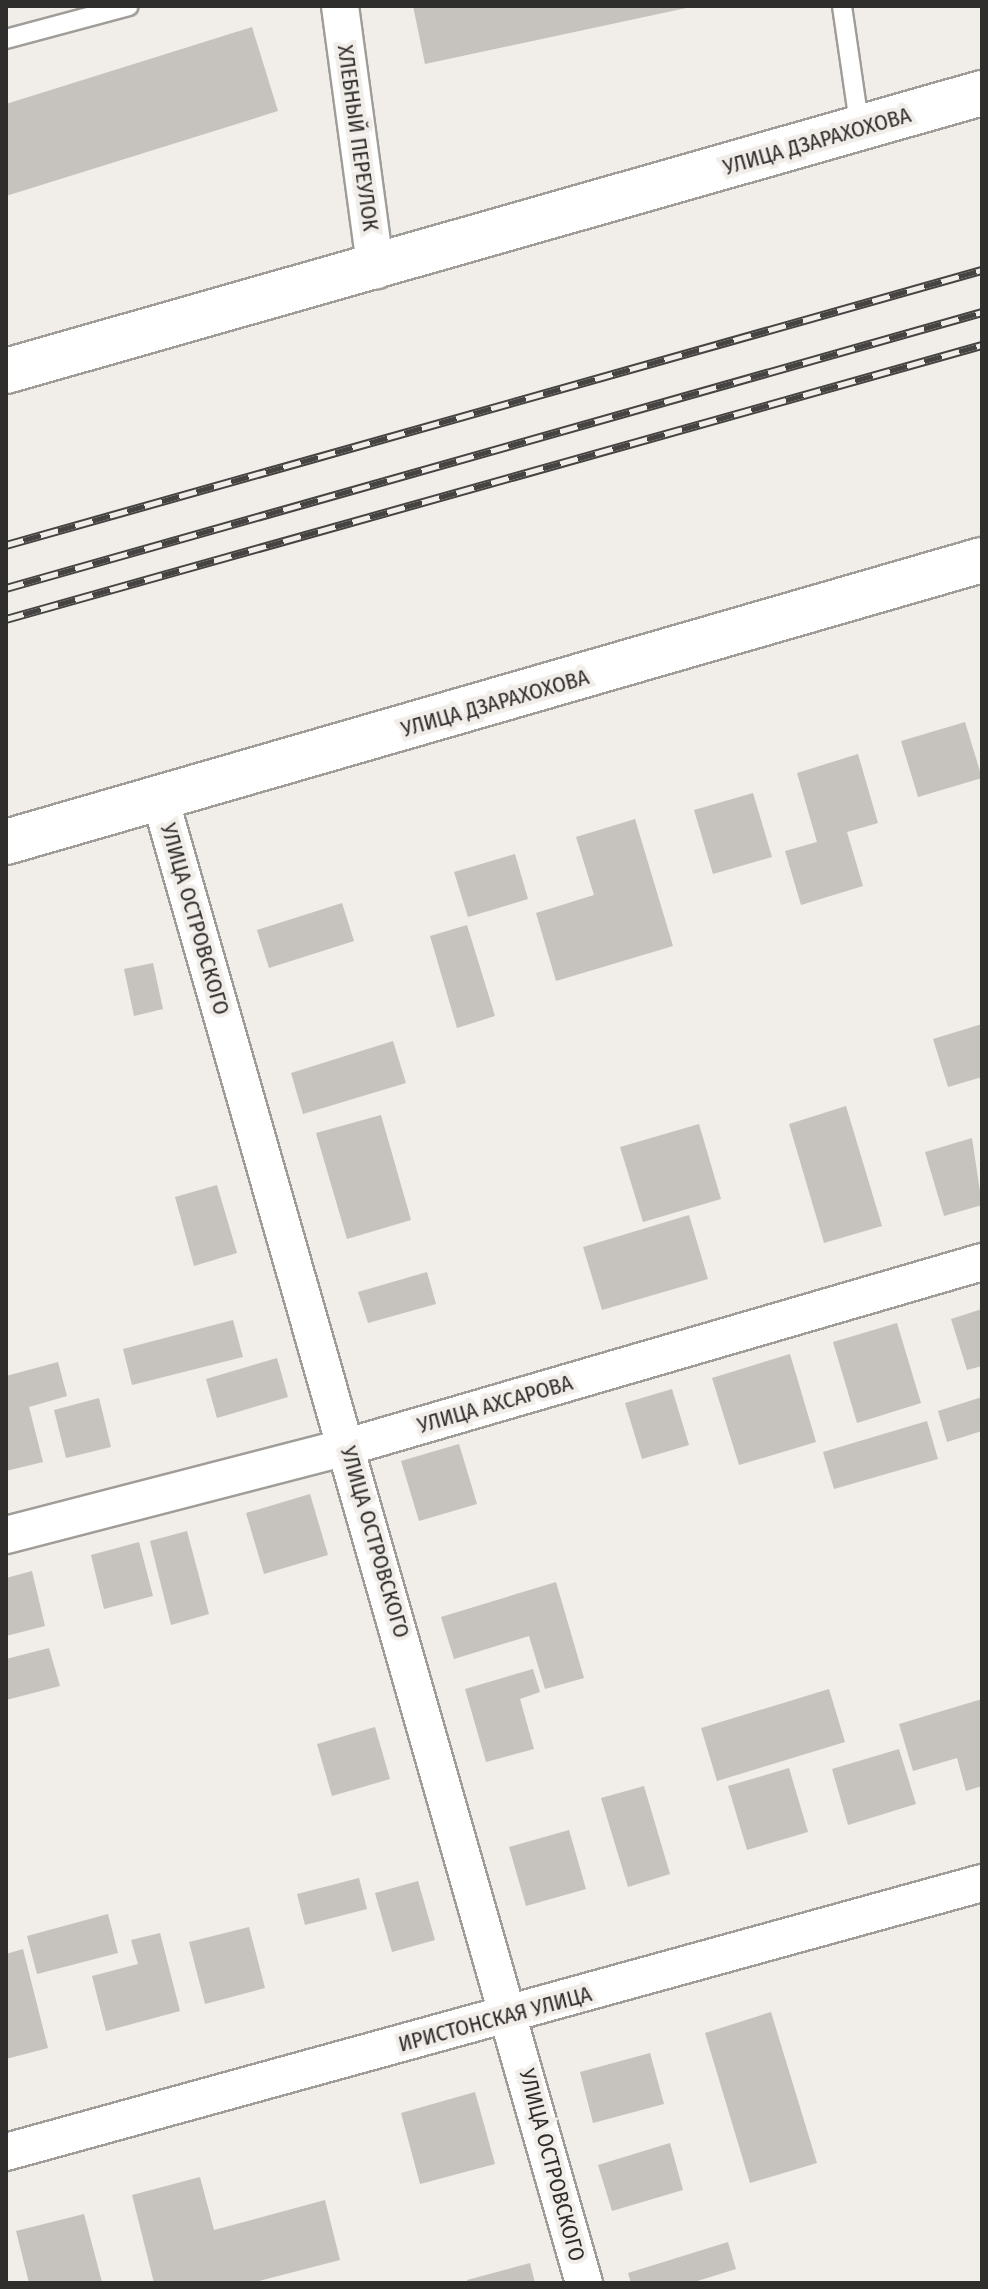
<!DOCTYPE html>
<html>
<head>
<meta charset="utf-8">
<style>
	body { margin:0 }
	#map { position:relative; width:988px; height:2289px; overflow:hidden; background:#f1ede8; font-family:"Fira Sans Condensed",sans-serif }
	div>[style] { position:absolute }
	.building>* { inset:0; background:#c6c2bd }
	.roads { filter:drop-shadow(2px 0 #a09c97) drop-shadow(-2px 0 #a09c97) drop-shadow(0 2px #a09c97) drop-shadow(0 -2px #a09c97) }
	.lane>* { height:18px; margin:-9px; padding:0 9px; transform-origin:9px; border-radius:9px; background:#fff }
	.street>* { height:36px; margin:-18px; padding:0 18px; transform-origin:18px; border-radius:18px; background:#fff }
	.secondary>* { height:44px; margin:-22px; padding:0 22px; transform-origin:22px; border-radius:22px; background:#fff }
	.rail>* { height:9px; margin-top:-4.5px; transform-origin:0; background:repeating-linear-gradient(90deg,#f1ede8 0 18px,#464442 0 36px); box-sizing:border-box; border-block:2px solid #464442 }
	span { translate:-50% -50%; white-space:nowrap; text-align:center; line-height:1.15; -webkit-text-stroke:8px #f1ede8; paint-order:stroke }
	.street-label { font-size:22px; color:#302e2d }
	.frame { position:absolute; inset:0; border:8px solid #302e2d; pointer-events:none }
</style>
</head>
<body>
<div id="map">
	<div class="building">
		<div style="clip-path:polygon(413px 6px,691px 6px,691px 7px,425px 64px)"></div>
		<div style="clip-path:polygon(252px 27px,278px 111px,6px 196px,6px 104px)"></div>
		<div style="clip-path:polygon(965px 722px,982px 778px,918px 797px,901px 741px)"></div>
		<div style="clip-path:polygon(858px 754px,878px 823px,847px 832px,863px 886px,801px 905px,785px 851px,817px 842px,797px 773px)"></div>
		<div style="clip-path:polygon(753px 793px,772px 857px,713px 874px,694px 810px)"></div>
		<div style="clip-path:polygon(635px 819px,673px 946px,556px 981px,536px 913px,594px 895px,576px 837px)"></div>
		<div style="clip-path:polygon(515px 854px,528px 899px,468px 917px,454px 872px)"></div>
		<div style="clip-path:polygon(342px 903px,354px 941px,269px 968px,257px 930px)"></div>
		<div style="clip-path:polygon(467px 925px,495px 1016px,457px 1028px,430px 936px)"></div>
		<div style="clip-path:polygon(153px 963px,163px 1009px,134px 1016px,124px 969px)"></div>
		<div style="clip-path:polygon(982px 1024px,982px 1077px,948px 1087px,933px 1039px)"></div>
		<div style="clip-path:polygon(393px 1041px,406px 1083px,303px 1114px,291px 1073px)"></div>
		<div style="clip-path:polygon(846px 1106px,882px 1226px,824px 1243px,789px 1124px)"></div>
		<div style="clip-path:polygon(381px 1115px,411px 1220px,347px 1239px,316px 1133px)"></div>
		<div style="clip-path:polygon(699px 1124px,721px 1199px,643px 1222px,620px 1147px)"></div>
		<div style="clip-path:polygon(972px 1138px,982px 1205px,944px 1216px,925px 1152px)"></div>
		<div style="clip-path:polygon(217px 1185px,237px 1253px,194px 1266px,175px 1197px)"></div>
		<div style="clip-path:polygon(689px 1215px,708px 1279px,602px 1310px,583px 1247px)"></div>
		<div style="clip-path:polygon(427px 1272px,436px 1304px,368px 1323px,358px 1292px)"></div>
		<div style="clip-path:polygon(982px 1309px,982px 1366px,967px 1370px,951px 1319px)"></div>
		<div style="clip-path:polygon(233px 1320px,243px 1357px,132px 1385px,123px 1349px)"></div>
		<div style="clip-path:polygon(897px 1323px,921px 1403px,857px 1423px,833px 1342px)"></div>
		<div style="clip-path:polygon(790px 1354px,816px 1442px,739px 1465px,712px 1378px)"></div>
		<div style="clip-path:polygon(277px 1358px,288px 1397px,217px 1418px,206px 1379px)"></div>
		<div style="clip-path:polygon(58px 1362px,67px 1396px,29px 1407px,43px 1462px,6px 1471px,6px 1376px)"></div>
		<div style="clip-path:polygon(672px 1389px,689px 1445px,642px 1459px,625px 1403px)"></div>
		<div style="clip-path:polygon(982px 1397px,982px 1431px,947px 1442px,938px 1411px)"></div>
		<div style="clip-path:polygon(99px 1398px,111px 1447px,66px 1458px,54px 1410px)"></div>
		<div style="clip-path:polygon(927px 1421px,938px 1459px,834px 1489px,823px 1452px)"></div>
		<div style="clip-path:polygon(459px 1444px,477px 1504px,419px 1521px,401px 1461px)"></div>
		<div style="clip-path:polygon(310px 1494px,328px 1555px,264px 1574px,246px 1513px)"></div>
		<div style="clip-path:polygon(187px 1531px,209px 1614px,171px 1625px,150px 1541px)"></div>
		<div style="clip-path:polygon(139px 1542px,153px 1596px,104px 1609px,91px 1555px)"></div>
		<div style="clip-path:polygon(32px 1571px,45px 1626px,6px 1636px,6px 1578px)"></div>
		<div style="clip-path:polygon(556px 1582px,584px 1678px,545px 1689px,529px 1636px,454px 1659px,441px 1617px)"></div>
		<div style="clip-path:polygon(49px 1648px,60px 1686px,6px 1700px,6px 1659px)"></div>
		<div style="clip-path:polygon(533px 1669px,540px 1692px,520px 1699px,534px 1749px,486px 1762px,465px 1689px)"></div>
		<div style="clip-path:polygon(829px 1689px,845px 1742px,717px 1781px,701px 1728px)"></div>
		<div style="clip-path:polygon(982px 1699px,982px 1786px,966px 1791px,957px 1758px,913px 1771px,899px 1724px)"></div>
		<div style="clip-path:polygon(375px 1727px,390px 1779px,332px 1796px,317px 1744px)"></div>
		<div style="clip-path:polygon(899px 1749px,916px 1804px,848px 1825px,832px 1769px)"></div>
		<div style="clip-path:polygon(789px 1768px,808px 1832px,747px 1850px,728px 1786px)"></div>
		<div style="clip-path:polygon(644px 1786px,670px 1874px,628px 1887px,601px 1798px)"></div>
		<div style="clip-path:polygon(569px 1830px,586px 1889px,526px 1906px,509px 1847px)"></div>
		<div style="clip-path:polygon(359px 1878px,367px 1909px,305px 1925px,297px 1894px)"></div>
		<div style="clip-path:polygon(418px 1881px,435px 1940px,392px 1952px,375px 1893px)"></div>
		<div style="clip-path:polygon(108px 1914px,118px 1953px,37px 1974px,27px 1936px)"></div>
		<div style="clip-path:polygon(249px 1927px,265px 1988px,205px 2004px,189px 1942px)"></div>
		<div style="clip-path:polygon(160px 1933px,180px 2011px,106px 2031px,92px 1976px,138px 1964px,131px 1940px)"></div>
		<div style="clip-path:polygon(23px 1949px,48px 2048px,6px 2059px,6px 1954px)"></div>
		<div style="clip-path:polygon(771px 2012px,817px 2163px,750px 2183px,705px 2033px)"></div>
		<div style="clip-path:polygon(650px 2053px,664px 2104px,593px 2123px,580px 2072px)"></div>
		<div style="clip-path:polygon(475px 2092px,495px 2164px,420px 2184px,401px 2113px)"></div>
		<div style="clip-path:polygon(670px 2143px,683px 2190px,612px 2211px,598px 2165px)"></div>
		<div style="clip-path:polygon(200px 2177px,214px 2230px,325px 2200px,340px 2260px,251px 2283px,154px 2283px,132px 2195px)"></div>
		<div style="clip-path:polygon(84px 2214px,102px 2282px,29px 2283px,16px 2231px)"></div>
		<div style="clip-path:polygon(728px 2242px,736px 2269px,691px 2283px,631px 2283px,628px 2273px)"></div>
		<div style="clip-path:polygon(530px 2263px,535px 2283px,468px 2283px,467px 2280px)"></div>
	</div>
	<div class="roads">
		<div class="lane">
			<div style="left:842px;top:6px;width:124px;rotate:81.7deg"></div>
			<div style="left:6px;top:39px;width:127px;rotate:-15deg"></div>
		</div>
		<div class="street">
			<div style="left:340px;top:6px;width:267px;rotate:82.3deg"></div>
			<div style="left:161px;top:802px;width:1540px;rotate:74.06deg"></div>
			<div style="left:6px;top:1535px;width:352px;rotate:-14.5deg"></div>
			<div style="left:347px;top:1447px;width:661px;rotate:-16.24deg"></div>
			<div style="left:6px;top:2152px;width:1012px;rotate:-15.41deg"></div>
		</div>
		<div class="secondary">
			<div style="left:6px;top:371px;width:1015px;rotate:-15.9deg"></div>
			<div style="left:6px;top:842px;width:1016px;rotate:-16.12deg"></div>
		</div>
	</div>
	<div class="rail">
		<div style="left:6px;top:545px;width:1014px;rotate:-15.74deg"></div>
		<div style="left:6px;top:588px;width:1014px;rotate:-15.79deg"></div>
		<div style="left:6px;top:619px;width:1014px;rotate:-15.68deg"></div>
	</div>
	<div class="street-label">
		<span style="left:358px;top:138px;rotate:82deg">ХЛЕБНЫЙ ПЕРЕУЛОК</span>
		<span style="left:817px;top:141px;rotate:-16deg">УЛИЦА ДЗАРАХОХОВА</span>
		<span style="left:495px;top:703px;rotate:-16deg">УЛИЦА ДЗАРАХОХОВА</span>
		<span style="left:195px;top:919px;rotate:74deg">УЛИЦА ОСТРОВСКОГО</span>
		<span style="left:495px;top:1404px;rotate:-16deg">УЛИЦА АХСАРОВА</span>
		<span style="left:375px;top:1542px;rotate:74deg">УЛИЦА ОСТРОВСКОГО</span>
		<span style="left:495px;top:2019px;rotate:-15deg">ИРИСТОНСКАЯ УЛИЦА</span>
		<span style="left:552px;top:2165px;rotate:75deg">УЛИЦА ОСТРОВСКОГО</span>
	</div>
	<div class="frame"></div>
</div>
</body>
</html>
